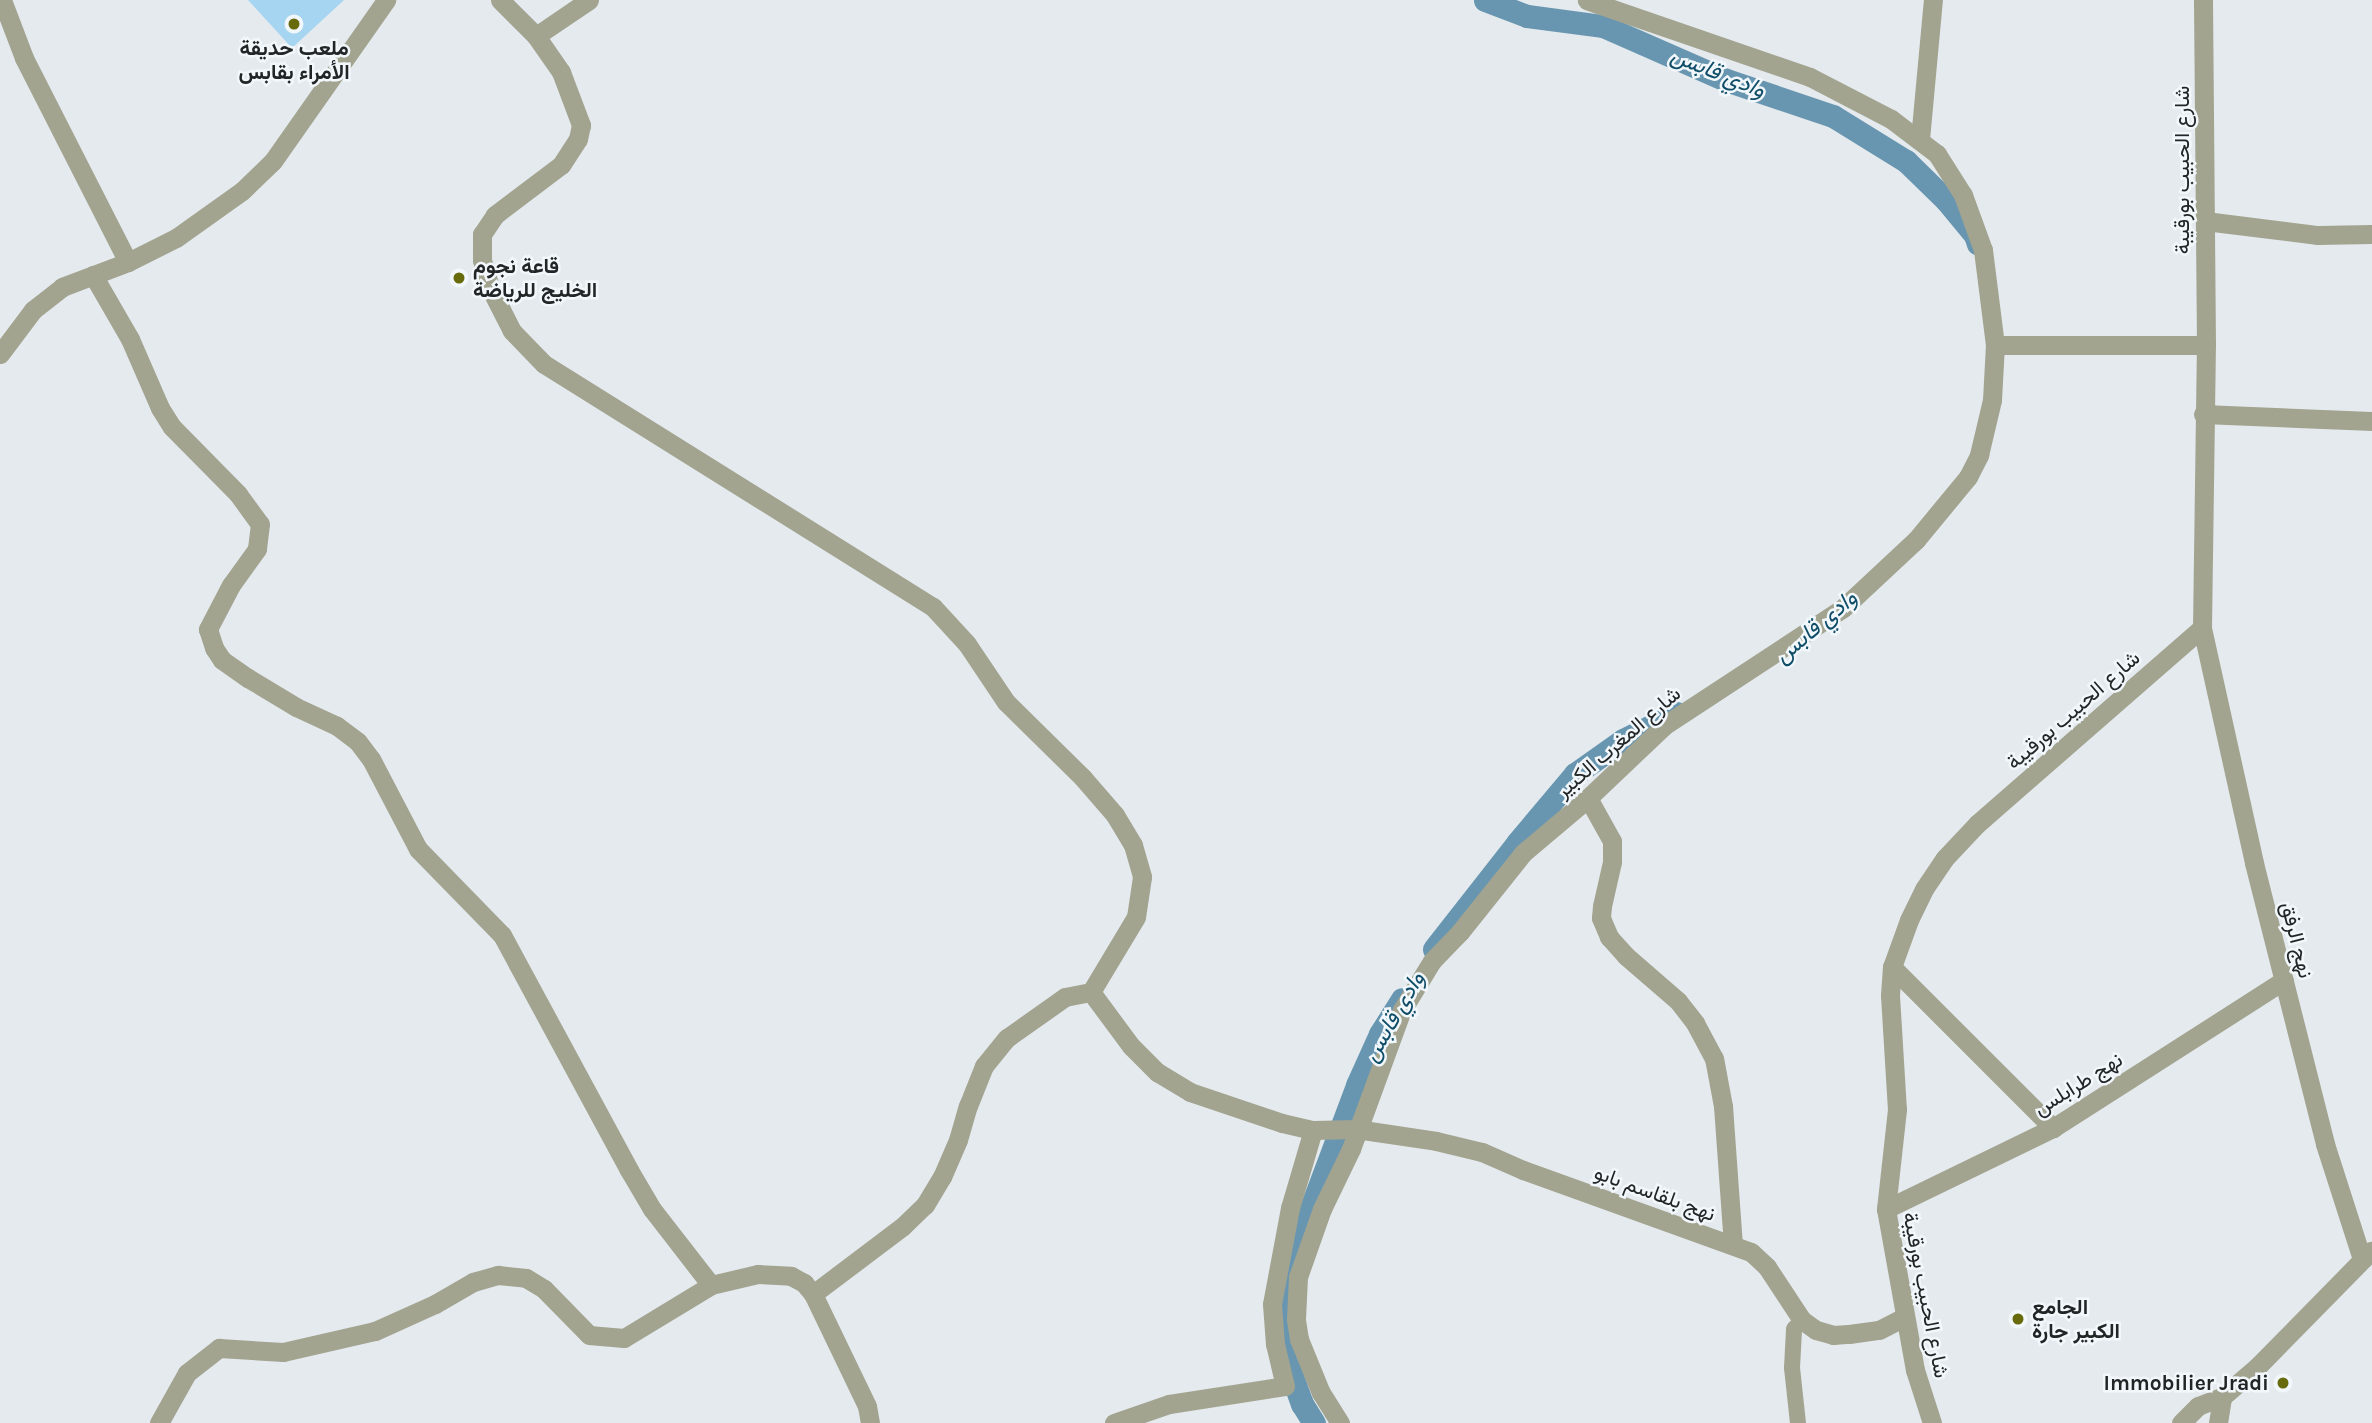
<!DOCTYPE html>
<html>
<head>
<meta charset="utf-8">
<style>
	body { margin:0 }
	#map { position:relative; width:2372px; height:1423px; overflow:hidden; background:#e4eaee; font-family:Karla,Vazirmatn,sans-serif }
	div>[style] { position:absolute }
	.green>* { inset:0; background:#a5d5f0 }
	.canal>* { height:23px; margin:-11.5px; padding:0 11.5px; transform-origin:11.5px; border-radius:11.5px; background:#6896b0 }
	.pedestrian>* { height:16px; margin:-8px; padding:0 8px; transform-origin:8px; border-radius:8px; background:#a2a490 }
	.minor>* { height:19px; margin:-9.5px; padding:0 9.5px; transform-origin:9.5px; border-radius:9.5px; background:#a2a490 }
	.tertiary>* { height:19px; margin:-9.5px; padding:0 9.5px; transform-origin:9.5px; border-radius:9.5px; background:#a2a490 }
	.dots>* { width:19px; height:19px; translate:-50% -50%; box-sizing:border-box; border:4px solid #f1f7fb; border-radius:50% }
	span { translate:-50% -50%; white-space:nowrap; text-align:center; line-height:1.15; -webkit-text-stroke:5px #f1f7fb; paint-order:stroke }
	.poi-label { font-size:21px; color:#222526; font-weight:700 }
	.left { translate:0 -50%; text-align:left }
	.right { translate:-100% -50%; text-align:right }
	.street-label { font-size:21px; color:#222526 }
	.water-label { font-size:23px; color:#0f4d68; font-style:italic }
</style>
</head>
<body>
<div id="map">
	<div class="green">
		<div style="clip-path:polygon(248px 0,344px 0,292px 48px)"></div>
	</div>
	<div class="canal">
		<div style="left:1485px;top:0;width:45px;rotate:20.9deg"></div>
		<div style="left:1527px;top:16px;width:77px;rotate:7.5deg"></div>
		<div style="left:1603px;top:26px;width:134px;rotate:23.7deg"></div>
		<div style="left:1726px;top:80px;width:113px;rotate:18.6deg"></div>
		<div style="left:1833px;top:116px;width:86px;rotate:31.7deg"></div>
		<div style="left:1906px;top:161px;width:56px;rotate:44.3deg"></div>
		<div style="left:1946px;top:200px;width:45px;rotate:50.4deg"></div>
		<div style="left:1975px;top:235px;width:9px;rotate:72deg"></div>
		<div style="left:1434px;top:949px;width:135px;rotate:-51.9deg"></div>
		<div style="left:1517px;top:843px;width:90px;rotate:-50deg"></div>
		<div style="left:1575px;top:774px;width:59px;rotate:-35.3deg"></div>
		<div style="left:1623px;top:740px;width:60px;rotate:-26.6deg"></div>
		<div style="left:1314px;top:1423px;width:22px;rotate:-122deg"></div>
		<div style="left:1302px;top:1404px;width:53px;rotate:-109.8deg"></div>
		<div style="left:1284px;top:1354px;width:54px;rotate:-92.1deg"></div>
		<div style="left:1282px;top:1300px;width:49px;rotate:-75.7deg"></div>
		<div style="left:1294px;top:1253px;width:179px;rotate:-69.4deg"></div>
		<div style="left:1357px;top:1085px;width:56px;rotate:-65.7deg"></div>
		<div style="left:1380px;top:1034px;width:41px;rotate:-57.8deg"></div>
	</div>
	<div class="pedestrian">
		<div style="left:1798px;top:1423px;width:55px;rotate:-96.2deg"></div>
		<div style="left:1792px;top:1368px;width:39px;rotate:-87deg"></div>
		<div style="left:1794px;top:1329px;width:12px;rotate:-48deg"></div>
	</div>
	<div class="minor">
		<div style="left:2px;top:0;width:62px;rotate:69.2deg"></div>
		<div style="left:24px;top:58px;width:229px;rotate:63deg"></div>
		<div style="left:500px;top:0;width:51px;rotate:45deg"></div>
		<div style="left:536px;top:36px;width:44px;rotate:55.2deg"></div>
		<div style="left:561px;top:72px;width:57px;rotate:69.3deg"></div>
		<div style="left:581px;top:125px;width:14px;rotate:102deg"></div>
		<div style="left:578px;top:139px;width:31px;rotate:123deg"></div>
		<div style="left:561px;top:165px;width:83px;rotate:142.9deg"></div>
		<div style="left:495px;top:215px;width:23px;rotate:124deg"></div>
		<div style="left:482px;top:234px;width:26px;rotate:90deg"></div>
		<div style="left:482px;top:260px;width:29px;rotate:74deg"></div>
		<div style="left:490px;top:288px;width:48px;rotate:62.9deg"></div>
		<div style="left:512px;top:331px;width:46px;rotate:45.9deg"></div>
		<div style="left:544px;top:364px;width:459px;rotate:32deg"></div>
		<div style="left:933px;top:607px;width:50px;rotate:47.4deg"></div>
		<div style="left:967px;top:644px;width:70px;rotate:56.1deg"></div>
		<div style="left:1006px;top:702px;width:108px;rotate:44.6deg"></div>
		<div style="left:1083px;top:778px;width:49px;rotate:49.1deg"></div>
		<div style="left:1115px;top:815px;width:35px;rotate:59deg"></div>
		<div style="left:1133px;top:845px;width:33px;rotate:74deg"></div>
		<div style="left:1142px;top:877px;width:40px;rotate:98.5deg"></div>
		<div style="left:1136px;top:917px;width:87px;rotate:121deg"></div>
		<div style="left:1091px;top:992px;width:67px;rotate:53.5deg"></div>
		<div style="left:1131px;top:1046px;width:37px;rotate:45deg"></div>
		<div style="left:1157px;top:1072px;width:39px;rotate:31deg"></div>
		<div style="left:1190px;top:1092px;width:97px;rotate:18.6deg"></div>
		<div style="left:1282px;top:1123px;width:32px;rotate:13deg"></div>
		<div style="left:1313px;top:1130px;width:43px;rotate:-1.3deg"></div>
		<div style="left:1356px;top:1129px;width:81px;rotate:8.5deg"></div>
		<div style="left:1436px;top:1141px;width:47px;rotate:13.4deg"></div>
		<div style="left:1482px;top:1152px;width:45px;rotate:23.7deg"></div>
		<div style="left:1523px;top:1170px;width:242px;rotate:19.8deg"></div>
		<div style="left:1751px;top:1252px;width:22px;rotate:43deg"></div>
		<div style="left:1767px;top:1267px;width:64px;rotate:56.6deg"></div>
		<div style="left:1802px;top:1320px;width:17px;rotate:36deg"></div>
		<div style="left:1816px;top:1330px;width:18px;rotate:16deg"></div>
		<div style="left:1833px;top:1335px;width:16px;rotate:-4deg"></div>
		<div style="left:1849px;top:1334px;width:30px;rotate:-8deg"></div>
		<div style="left:1879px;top:1330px;width:29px;rotate:-27deg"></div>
		<div style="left:536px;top:36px;width:64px;rotate:-34.2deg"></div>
		<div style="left:1920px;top:139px;width:140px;rotate:-84.7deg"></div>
		<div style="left:2205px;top:221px;width:114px;rotate:7.1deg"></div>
		<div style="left:2318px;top:235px;width:54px;rotate:-1.1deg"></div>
		<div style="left:93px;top:275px;width:74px;rotate:60deg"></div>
		<div style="left:130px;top:339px;width:75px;rotate:66.5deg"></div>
		<div style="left:160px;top:408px;width:22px;rotate:58deg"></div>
		<div style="left:172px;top:427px;width:94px;rotate:45.4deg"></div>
		<div style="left:238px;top:494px;width:37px;rotate:54deg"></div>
		<div style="left:260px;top:524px;width:25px;rotate:97deg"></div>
		<div style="left:257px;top:549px;width:44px;rotate:125.8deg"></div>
		<div style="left:231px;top:585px;width:50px;rotate:117.6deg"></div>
		<div style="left:208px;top:629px;width:20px;rotate:72deg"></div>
		<div style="left:214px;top:648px;width:14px;rotate:56deg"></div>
		<div style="left:222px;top:660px;width:32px;rotate:35deg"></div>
		<div style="left:248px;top:678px;width:56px;rotate:31.1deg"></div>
		<div style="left:296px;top:707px;width:45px;rotate:24.9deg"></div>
		<div style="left:337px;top:726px;width:26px;rotate:37deg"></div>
		<div style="left:358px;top:742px;width:21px;rotate:53deg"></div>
		<div style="left:371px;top:759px;width:102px;rotate:62.4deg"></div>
		<div style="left:418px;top:849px;width:120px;rotate:45.7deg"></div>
		<div style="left:502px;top:935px;width:267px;rotate:61.6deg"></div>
		<div style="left:629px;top:1170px;width:45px;rotate:59.5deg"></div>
		<div style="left:652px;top:1209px;width:96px;rotate:52.2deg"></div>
		<div style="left:1995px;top:345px;width:211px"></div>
		<div style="left:0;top:354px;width:55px;rotate:-53.1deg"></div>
		<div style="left:33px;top:310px;width:37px;rotate:-38deg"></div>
		<div style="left:62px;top:287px;width:71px;rotate:-20.7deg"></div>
		<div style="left:128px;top:262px;width:54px;rotate:-26.6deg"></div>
		<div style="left:176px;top:238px;width:81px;rotate:-35.5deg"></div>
		<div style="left:242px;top:191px;width:43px;rotate:-44.1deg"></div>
		<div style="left:273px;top:161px;width:197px;rotate:-54.9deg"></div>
		<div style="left:2203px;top:414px;width:169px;rotate:2.4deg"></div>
		<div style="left:2202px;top:628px;width:241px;rotate:77.5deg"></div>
		<div style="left:2254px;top:863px;width:290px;rotate:75.8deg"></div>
		<div style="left:2325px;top:1144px;width:121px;rotate:72.2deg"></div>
		<div style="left:1588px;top:798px;width:49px;rotate:60.8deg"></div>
		<div style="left:1612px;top:841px;width:21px;rotate:90deg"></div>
		<div style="left:1612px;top:862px;width:45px;rotate:102.8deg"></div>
		<div style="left:1602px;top:906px;width:12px;rotate:95deg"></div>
		<div style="left:1601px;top:918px;width:21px;rotate:67deg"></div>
		<div style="left:1609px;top:937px;width:25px;rotate:48deg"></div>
		<div style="left:1626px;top:956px;width:69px;rotate:40.9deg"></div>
		<div style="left:1678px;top:1001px;width:28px;rotate:52deg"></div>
		<div style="left:1695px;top:1023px;width:40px;rotate:62deg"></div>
		<div style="left:1714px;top:1058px;width:49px;rotate:79.4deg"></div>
		<div style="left:1723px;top:1106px;width:139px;rotate:85.9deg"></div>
		<div style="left:1892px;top:967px;width:228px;rotate:45deg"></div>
		<div style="left:1886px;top:1209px;width:186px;rotate:-25.9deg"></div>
		<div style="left:2053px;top:1128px;width:274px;rotate:-32.6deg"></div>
		<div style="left:813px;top:1294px;width:111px;rotate:-37deg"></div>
		<div style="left:902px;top:1227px;width:32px;rotate:-44deg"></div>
		<div style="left:925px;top:1205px;width:33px;rotate:-59deg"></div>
		<div style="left:942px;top:1177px;width:40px;rotate:-66.6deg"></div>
		<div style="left:958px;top:1140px;width:35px;rotate:-74deg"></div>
		<div style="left:968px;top:1106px;width:43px;rotate:-68.2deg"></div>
		<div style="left:984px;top:1066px;width:36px;rotate:-51deg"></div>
		<div style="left:1007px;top:1038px;width:71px;rotate:-35.3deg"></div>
		<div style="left:1065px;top:997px;width:26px;rotate:-11deg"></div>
		<div style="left:159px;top:1423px;width:57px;rotate:-60.8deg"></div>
		<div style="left:187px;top:1373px;width:41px;rotate:-38deg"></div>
		<div style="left:219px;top:1348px;width:64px;rotate:3.6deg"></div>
		<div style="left:283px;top:1352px;width:94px;rotate:-12.9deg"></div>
		<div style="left:375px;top:1331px;width:66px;rotate:-24.2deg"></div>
		<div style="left:435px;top:1304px;width:44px;rotate:-30.1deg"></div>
		<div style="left:473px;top:1282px;width:26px;rotate:-16deg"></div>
		<div style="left:498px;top:1275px;width:28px;rotate:6deg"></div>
		<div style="left:526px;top:1278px;width:21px;rotate:31deg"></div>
		<div style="left:544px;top:1289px;width:64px;rotate:45.6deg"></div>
		<div style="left:589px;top:1335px;width:35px;rotate:5deg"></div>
		<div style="left:624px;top:1338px;width:102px;rotate:-31.3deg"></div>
		<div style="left:711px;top:1285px;width:48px;rotate:-13.2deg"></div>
		<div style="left:758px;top:1274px;width:33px;rotate:3deg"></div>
		<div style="left:791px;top:1276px;width:15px;rotate:28deg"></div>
		<div style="left:804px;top:1283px;width:14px;rotate:51deg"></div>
		<div style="left:813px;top:1294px;width:124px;rotate:64.3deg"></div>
		<div style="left:867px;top:1406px;width:17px;rotate:80deg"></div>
		<div style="left:1114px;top:1423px;width:58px;rotate:-19.1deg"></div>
		<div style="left:1169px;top:1404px;width:117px;rotate:-8.8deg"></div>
		<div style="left:1285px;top:1386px;width:43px;rotate:-103.4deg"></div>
		<div style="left:1275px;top:1344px;width:40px;rotate:-94.3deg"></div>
		<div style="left:1272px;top:1304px;width:98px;rotate:-79.4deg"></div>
		<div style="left:1290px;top:1208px;width:81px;rotate:-73.6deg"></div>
		<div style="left:2181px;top:1423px;width:24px;rotate:-45deg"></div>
		<div style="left:2198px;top:1406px;width:26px;rotate:-21deg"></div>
		<div style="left:2222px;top:1397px;width:46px;rotate:-40.6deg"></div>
		<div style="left:2257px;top:1367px;width:163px;rotate:-45.5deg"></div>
		<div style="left:2218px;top:1423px;width:26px;rotate:-81deg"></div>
	</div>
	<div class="tertiary">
		<div style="left:1340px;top:1423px;width:36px;rotate:-122deg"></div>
		<div style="left:1321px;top:1393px;width:58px;rotate:-112.2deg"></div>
		<div style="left:1299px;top:1339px;width:20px;rotate:-99deg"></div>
		<div style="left:1296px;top:1319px;width:42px;rotate:-87.3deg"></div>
		<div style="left:1298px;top:1277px;width:72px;rotate:-70.6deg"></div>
		<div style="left:1322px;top:1209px;width:67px;rotate:-64.2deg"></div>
		<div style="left:1351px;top:1149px;width:148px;rotate:-69.9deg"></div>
		<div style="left:1402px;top:1010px;width:57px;rotate:-58.5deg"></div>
		<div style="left:1432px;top:961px;width:40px;rotate:-46deg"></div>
		<div style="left:1460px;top:932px;width:101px;rotate:-51.4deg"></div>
		<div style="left:1523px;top:853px;width:85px;rotate:-40.2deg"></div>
		<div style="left:1588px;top:798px;width:106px;rotate:-43.5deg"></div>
		<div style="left:1665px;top:725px;width:213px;rotate:-33.3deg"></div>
		<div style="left:1843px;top:608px;width:100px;rotate:-43deg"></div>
		<div style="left:1916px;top:540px;width:82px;rotate:-50.5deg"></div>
		<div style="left:1968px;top:477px;width:25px;rotate:-63deg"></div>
		<div style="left:1979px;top:455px;width:57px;rotate:-76.7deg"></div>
		<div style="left:1992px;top:400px;width:55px;rotate:-86.9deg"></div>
		<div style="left:1995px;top:345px;width:96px;rotate:-97.2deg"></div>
		<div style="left:1983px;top:250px;width:59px;rotate:-110deg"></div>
		<div style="left:1963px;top:195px;width:49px;rotate:-122.4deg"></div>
		<div style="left:1937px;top:154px;width:58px;rotate:-142.7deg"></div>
		<div style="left:1891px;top:119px;width:91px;rotate:-152.6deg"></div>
		<div style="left:1810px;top:77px;width:236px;rotate:-161deg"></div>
		<div style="left:1932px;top:1423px;width:56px;rotate:-107.8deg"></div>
		<div style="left:1915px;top:1370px;width:164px;rotate:-100.2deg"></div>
		<div style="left:1886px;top:1209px;width:100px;rotate:-83.7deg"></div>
		<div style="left:1897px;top:1110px;width:115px;rotate:-93.5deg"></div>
		<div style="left:1890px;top:995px;width:28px;rotate:-86deg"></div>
		<div style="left:1892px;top:967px;width:50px;rotate:-70.1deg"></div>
		<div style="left:1909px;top:920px;width:34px;rotate:-64deg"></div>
		<div style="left:1924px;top:889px;width:37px;rotate:-56deg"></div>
		<div style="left:1945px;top:858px;width:47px;rotate:-46.7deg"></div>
		<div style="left:1977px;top:824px;width:298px;rotate:-41.1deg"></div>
		<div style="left:2202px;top:628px;width:283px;rotate:-89.2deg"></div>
		<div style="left:2206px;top:345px;width:345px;rotate:-90.5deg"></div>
	</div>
	<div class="dots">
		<div style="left:294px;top:24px;background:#676b0c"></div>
		<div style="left:459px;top:278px;background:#676b0c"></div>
		<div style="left:2018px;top:1319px;background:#676b0c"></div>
		<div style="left:2283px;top:1383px;background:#676b0c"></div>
	</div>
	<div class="poi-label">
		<span style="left:294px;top:60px">ملعب حديقة<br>الأمراء بقابس</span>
		<span class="left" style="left:473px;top:278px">قاعة نجوم<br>الخليج للرياضة</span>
		<span class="left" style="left:2032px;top:1319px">الجامع<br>الكبير جارة</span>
		<span class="right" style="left:2269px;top:1383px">Immobilier Jradi</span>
	</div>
	<div class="street-label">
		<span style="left:2182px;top:170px;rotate:-90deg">شارع الحبيب بورقيبة</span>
		<span style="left:2073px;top:710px;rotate:-41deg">شارع الحبيب بورقيبة</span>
		<span style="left:1618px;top:742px;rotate:-41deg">شارع المغرب الكبير</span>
		<span style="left:2297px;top:940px;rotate:76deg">نهج الرفق</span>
		<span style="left:2078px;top:1084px;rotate:-32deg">نهج طرابلس</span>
		<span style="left:1655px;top:1193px;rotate:20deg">نهج بلقاسم بابو</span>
		<span style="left:1926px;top:1295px;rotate:79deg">شارع الحبيب بورقيبة</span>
	</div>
	<div class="water-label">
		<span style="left:1718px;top:73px;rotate:22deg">وادي قابس</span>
		<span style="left:1816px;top:627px;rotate:-40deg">وادي قابس</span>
		<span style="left:1394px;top:1017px;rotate:-60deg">وادي قابس</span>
	</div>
</div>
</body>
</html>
